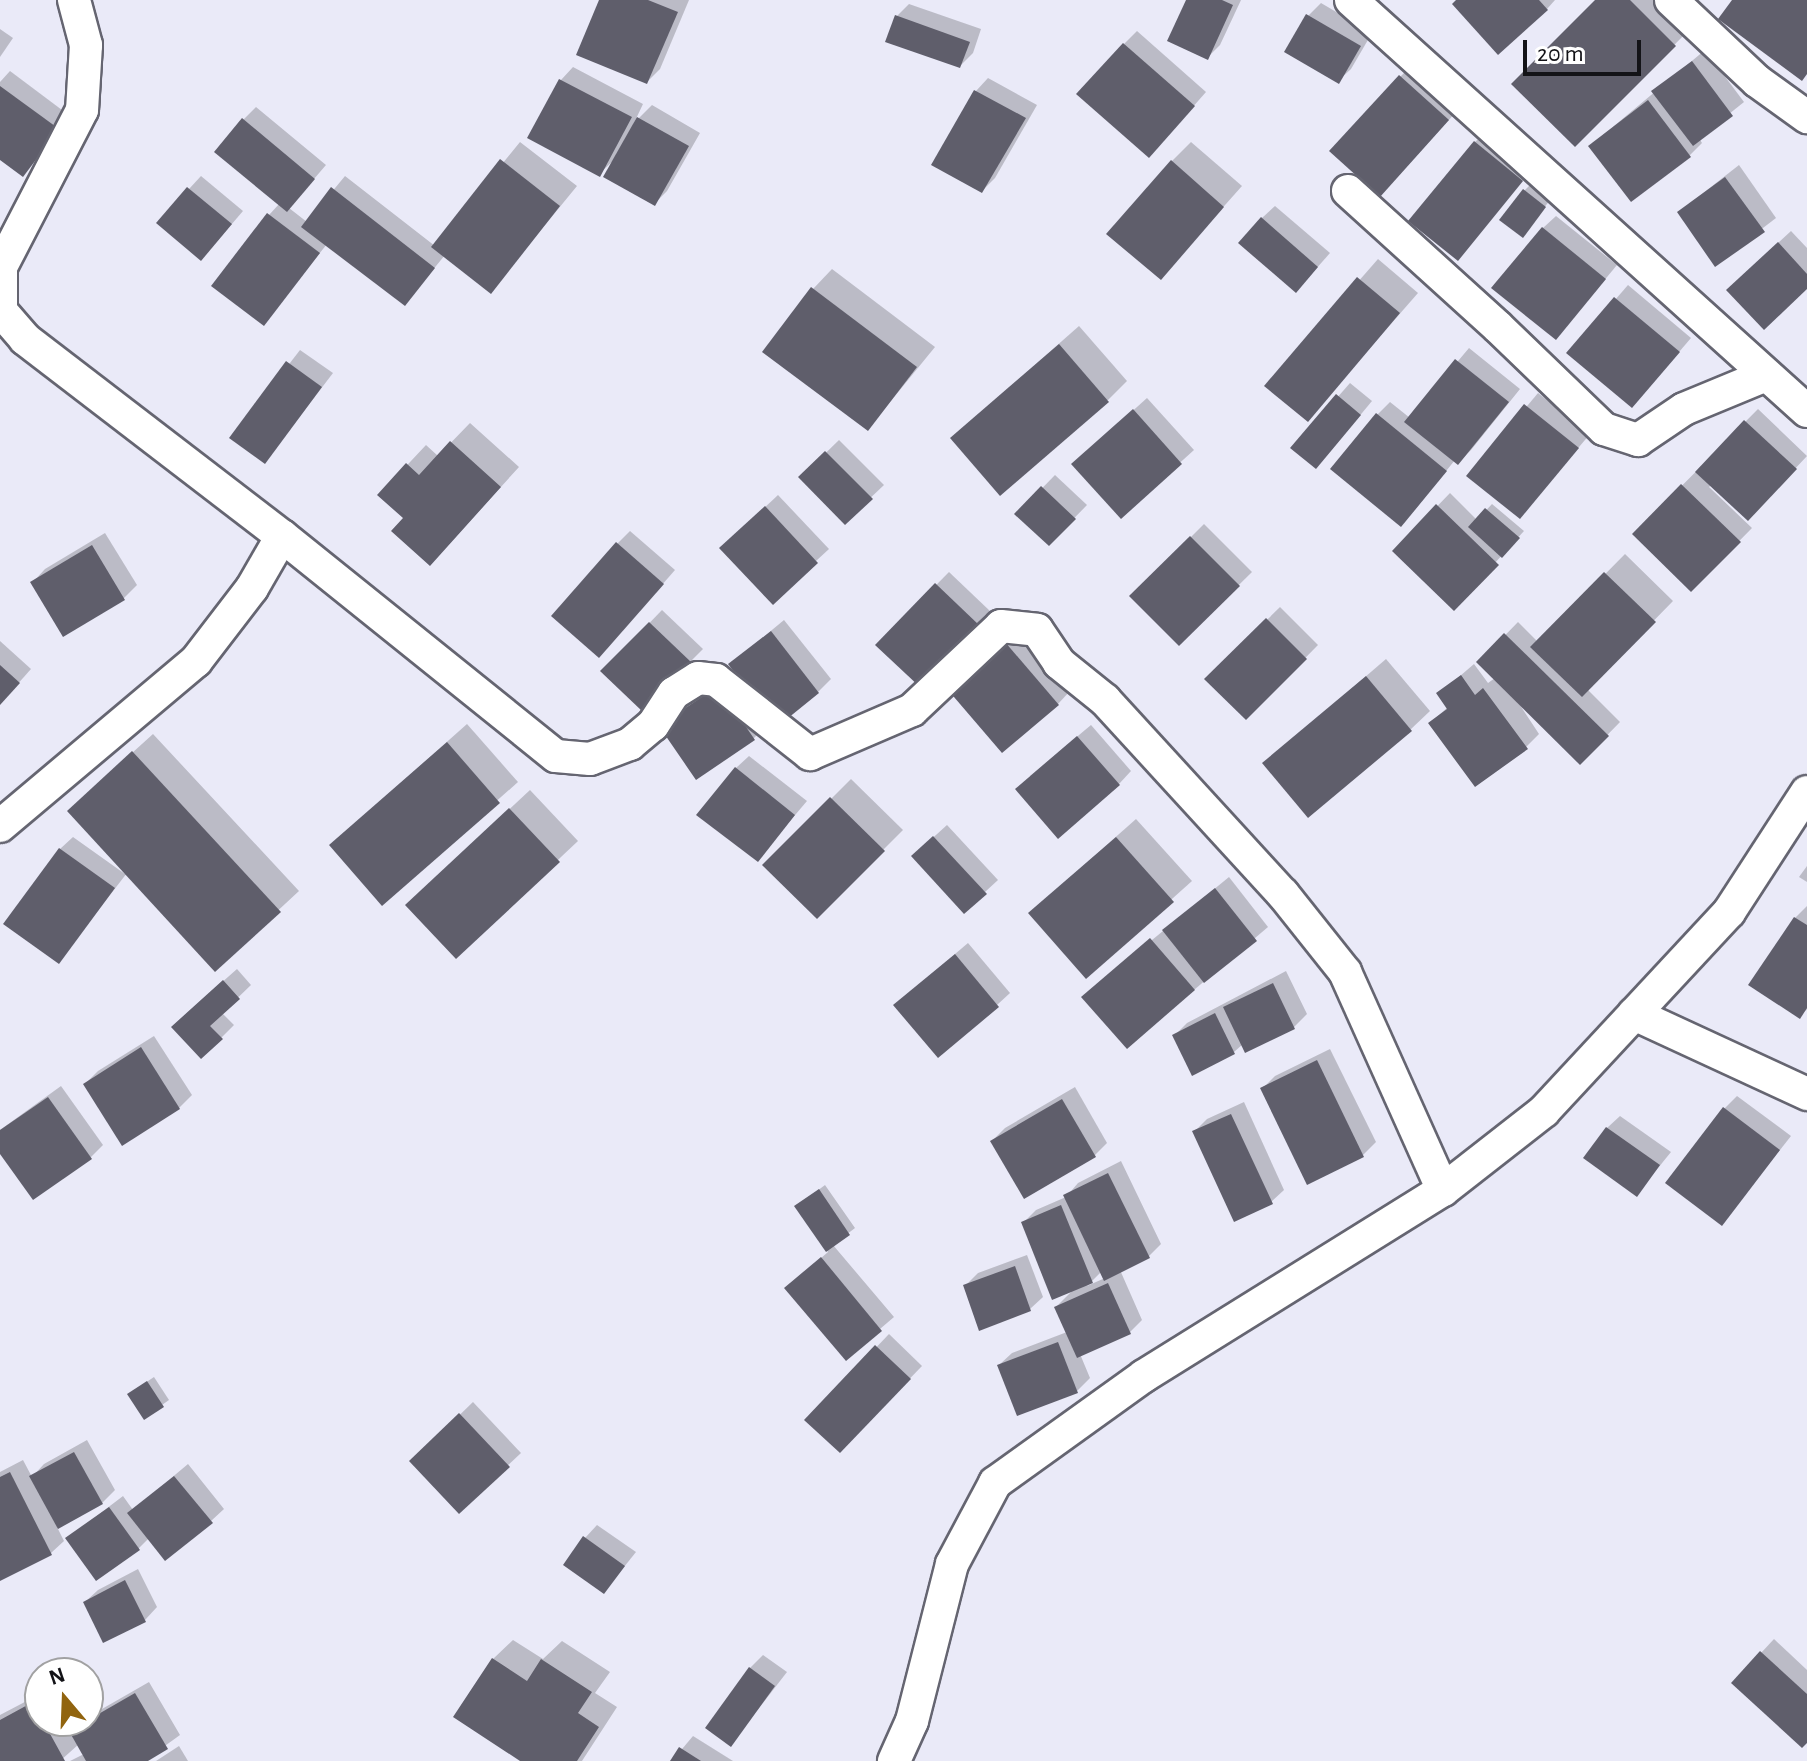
<!DOCTYPE html>
<html>
<head>
<meta charset="utf-8">
<style>
	body { margin:0 }
	#map { position:relative; width:1807px; height:1761px; overflow:hidden; background:#eaeaf8; font-family:"Alegreya Sans",sans-serif }
	div>[style] { position:absolute }
	.shadow>* { inset:0; background:#0003 }
	.building>* { inset:0; background:#5f5e6b }
	.roads { filter:drop-shadow(2px 0 #656571) drop-shadow(-2px 0 #656571) drop-shadow(0 2px #656571) drop-shadow(0 -2px #656571) }
	.minor>* { height:32px; margin:-16px; padding:0 16px; transform-origin:16px; border-radius:16px; background:#fff }
	span { translate:-50% -50%; white-space:nowrap; text-align:center; line-height:1.15; -webkit-text-stroke:8px #fff; paint-order:stroke }
	.north { position:absolute; left:24px; top:1657px; width:80px; height:80px; box-sizing:border-box; background:#fff; border:2px solid #a1a1a2; border-radius:50%; rotate:341deg; font-size:22px; font-weight:700; line-height:32px; text-align:center; color:#131317 }
	.north::after { content:''; display:block; margin:auto; width:28px; height:36px; background:#91640f; clip-path:polygon(50% 0,100% 100%,50% 72%,0 100%) }
	.scale { position:absolute; left:1523px; top:40px; width:118px; height:36px; box-sizing:border-box; border:4px solid #131317; border-top:0; padding-left:10px; font-size:24px; line-height:28px; white-space:nowrap; color:#131317; -webkit-text-stroke:6px #fff; paint-order:stroke }
</style>
</head>
<body>
<div id="map">
	<div class="shadow">
		<div style="clip-path:polygon(602px 0,689px 0,660px 69px,647px 82px)"></div>
		<div style="clip-path:polygon(1188px 0,1241px 0,1220px 45px,1208px 57px)"></div>
		<div style="clip-path:polygon(1458px 0,1555px 0,1547px 9px)"></div>
		<div style="clip-path:polygon(1598px 0,1669px 0,1694px 25px,1575px 145px)"></div>
		<div style="clip-path:polygon(1321px 3px,1372px 33px,1351px 69px,1338px 81px,1308px 16px)"></div>
		<div style="clip-path:polygon(909px 4px,981px 29px,973px 53px,960px 66px,897px 16px)"></div>
		<div style="clip-path:polygon(0 29px,13px 38px,0 57px)"></div>
		<div style="clip-path:polygon(1137px 31px,1206px 92px,1161px 143px,1124px 44px)"></div>
		<div style="clip-path:polygon(1705px 50px,1744px 102px,1699px 138px,1702px 143px,1690px 155px,1631px 200px,1590px 146px)"></div>
		<div style="clip-path:polygon(1419px 58px,1467px 100px,1399px 175px,1400px 77px)"></div>
		<div style="clip-path:polygon(573px 67px,643px 104px,634px 123px,652px 105px,700px 133px,667px 191px,655px 203px,614px 160px,599px 174px,530px 137px,561px 80px)"></div>
		<div style="clip-path:polygon(10px 71px,70px 116px,22px 175px,0 158px,0 82px)"></div>
		<div style="clip-path:polygon(988px 78px,1037px 105px,995px 178px,982px 191px,934px 164px,976px 91px)"></div>
		<div style="clip-path:polygon(256px 107px,326px 165px,289px 208px,307px 222px,345px 176px,435px 246px,520px 142px,577px 186px,491px 291px,445px 255px,405px 304px,327px 244px,264px 323px,269px 215px,280px 203px,243px 120px)"></div>
		<div style="clip-path:polygon(1488px 130px,1534px 167px,1458px 258px,1475px 142px)"></div>
		<div style="clip-path:polygon(1191px 142px,1242px 186px,1160px 278px,1172px 161px)"></div>
		<div style="clip-path:polygon(1739px 165px,1776px 218px,1716px 264px,1679px 212px)"></div>
		<div style="clip-path:polygon(201px 176px,243px 211px,213px 246px,189px 189px)"></div>
		<div style="clip-path:polygon(1530px 185px,1550px 200px,1528px 229px,1524px 191px)"></div>
		<div style="clip-path:polygon(1275px 206px,1330px 253px,1308px 278px,1262px 218px)"></div>
		<div style="clip-path:polygon(1556px 216px,1617px 265px,1568px 324px,1543px 228px)"></div>
		<div style="clip-path:polygon(1791px 231px,1807px 248px,1807px 286px,1741px 277px)"></div>
		<div style="clip-path:polygon(1378px 259px,1418px 293px,1307px 420px,1267px 386px)"></div>
		<div style="clip-path:polygon(832px 269px,935px 347px,868px 429px,813px 289px)"></div>
		<div style="clip-path:polygon(1628px 285px,1691px 338px,1644px 393px,1569px 353px)"></div>
		<div style="clip-path:polygon(1079px 326px,1127px 381px,1108px 400px,952px 438px)"></div>
		<div style="clip-path:polygon(1469px 348px,1520px 389px,1471px 450px,1458px 463px,1455px 460px,1413px 512px,1377px 415px,1390px 402px,1410px 418px)"></div>
		<div style="clip-path:polygon(300px 350px,333px 373px,265px 462px,232px 438px)"></div>
		<div style="clip-path:polygon(1350px 383px,1372px 401px,1328px 454px,1293px 448px)"></div>
		<div style="clip-path:polygon(1538px 393px,1590px 434px,1520px 517px,1469px 475px)"></div>
		<div style="clip-path:polygon(1147px 398px,1194px 450px,1121px 516px,1087px 452px)"></div>
		<div style="clip-path:polygon(1758px 409px,1807px 456px,1761px 505px,1712px 484px,1709px 487px,1752px 528px,1691px 590px,1634px 534px)"></div>
		<div style="clip-path:polygon(470px 423px,519px 467px,449px 544px,406px 518px,380px 494px,426px 445px,438px 456px)"></div>
		<div style="clip-path:polygon(839px 440px,884px 485px,845px 522px,801px 477px)"></div>
		<div style="clip-path:polygon(1055px 475px,1087px 505px,1049px 544px,1017px 514px)"></div>
		<div style="clip-path:polygon(1450px 493px,1477px 520px,1492px 504px,1524px 531px,1454px 608px,1394px 551px)"></div>
		<div style="clip-path:polygon(778px 495px,829px 549px,816px 561px,735px 535px)"></div>
		<div style="clip-path:polygon(1204px 524px,1252px 572px,1179px 644px,1132px 596px)"></div>
		<div style="clip-path:polygon(630px 531px,675px 570px,611px 643px,617px 544px)"></div>
		<div style="clip-path:polygon(105px 533px,137px 585px,124px 598px,64px 634px,33px 582px,45px 569px)"></div>
		<div style="clip-path:polygon(1625px 554px,1673px 601px,1587px 689px,1620px 722px,1580px 763px,1516px 699px,1539px 734px,1526px 747px,1430px 723px,1448px 707px,1439px 694px,1474px 664px,1488px 683px,1495px 678px,1479px 662px,1518px 622px,1538px 642px)"></div>
		<div style="clip-path:polygon(949px 572px,991px 612px,921px 685px,878px 644px)"></div>
		<div style="clip-path:polygon(1280px 607px,1318px 645px,1246px 718px,1207px 679px)"></div>
		<div style="clip-path:polygon(662px 610px,703px 649px,643px 709px,603px 671px)"></div>
		<div style="clip-path:polygon(784px 620px,831px 679px,818px 692px,731px 664px)"></div>
		<div style="clip-path:polygon(1019px 631px,1070px 691px,1058px 704px,951px 690px)"></div>
		<div style="clip-path:polygon(0 641px,31px 669px,0 704px)"></div>
		<div style="clip-path:polygon(1386px 659px,1430px 711px,1410px 730px,1265px 763px)"></div>
		<div style="clip-path:polygon(732px 675px,766px 726px,753px 739px,674px 714px)"></div>
		<div style="clip-path:polygon(467px 724px,518px 782px,382px 903px,331px 845px)"></div>
		<div style="clip-path:polygon(1091px 725px,1131px 771px,1119px 784px,1030px 776px)"></div>
		<div style="clip-path:polygon(153px 734px,299px 891px,215px 969px,127px 873px,59px 961px,60px 849px,73px 837px,125px 874px,89px 792px)"></div>
		<div style="clip-path:polygon(749px 756px,807px 801px,757px 860px,736px 768px)"></div>
		<div style="clip-path:polygon(851px 779px,903px 830px,817px 916px,765px 865px)"></div>
		<div style="clip-path:polygon(530px 790px,578px 841px,456px 956px,427px 886px)"></div>
		<div style="clip-path:polygon(1136px 819px,1192px 881px,1086px 976px,1030px 913px)"></div>
		<div style="clip-path:polygon(947px 825px,998px 880px,985px 892px,926px 844px)"></div>
		<div style="clip-path:polygon(1807px 866px,1807px 882px,1799px 877px)"></div>
		<div style="clip-path:polygon(1229px 877px,1268px 927px,1127px 1047px,1097px 985px)"></div>
		<div style="clip-path:polygon(1807px 906px,1807px 1009px,1800px 1016px,1795px 918px)"></div>
		<div style="clip-path:polygon(968px 943px,1010px 993px,997px 1005px,909px 993px)"></div>
		<div style="clip-path:polygon(237px 969px,251px 985px,222px 1013px,234px 1025px,221px 1038px,186px 1014px)"></div>
		<div style="clip-path:polygon(1286px 971px,1307px 1014px,1294px 1027px,1246px 1051px,1243px 1044px,1234px 1052px,1174px 1036px,1187px 1023px)"></div>
		<div style="clip-path:polygon(154px 1036px,192px 1095px,179px 1108px,85px 1084px,98px 1071px)"></div>
		<div style="clip-path:polygon(1330px 1049px,1376px 1142px,1363px 1155px,1263px 1088px,1275px 1076px)"></div>
		<div style="clip-path:polygon(61px 1086px,103px 1145px,90px 1158px,0 1150px,0 1130px)"></div>
		<div style="clip-path:polygon(1075px 1087px,1107px 1143px,1095px 1155px,992px 1141px,1005px 1128px)"></div>
		<div style="clip-path:polygon(1737px 1096px,1791px 1136px,1722px 1223px,1724px 1109px)"></div>
		<div style="clip-path:polygon(1244px 1102px,1284px 1190px,1271px 1202px,1194px 1132px,1207px 1119px)"></div>
		<div style="clip-path:polygon(1620px 1116px,1671px 1152px,1637px 1194px,1607px 1128px)"></div>
		<div style="clip-path:polygon(evenodd,1121px 1161px,1161px 1244px,1149px 1256px,1120px 1270px,1142px 1320px,1130px 1332px,1080px 1354px,1090px 1378px,1077px 1391px,999px 1365px,1012px 1353px,1067px 1332px,1056px 1307px,1075px 1288px,1023px 1223px,1036px 1210px,1066px 1197px,1078px 1183px,1121px 1161px,1102px 1271px,1105px 1278px,1087px 1286px,1102px 1271px)"></div>
		<div style="clip-path:polygon(825px 1185px,855px 1228px,833px 1245px,894px 1317px,846px 1358px,787px 1288px,828px 1252px,797px 1206px)"></div>
		<div style="clip-path:polygon(1027px 1255px,1043px 1297px,1030px 1309px,965px 1286px,978px 1273px)"></div>
		<div style="clip-path:polygon(889px 1334px,922px 1366px,840px 1451px,807px 1420px)"></div>
		<div style="clip-path:polygon(154px 1377px,169px 1400px,145px 1417px,136px 1389px)"></div>
		<div style="clip-path:polygon(473px 1402px,521px 1453px,459px 1511px,412px 1461px)"></div>
		<div style="clip-path:polygon(87px 1440px,115px 1490px,102px 1503px,57px 1527px,64px 1541px,51px 1553px,0 1578px,0 1472px,23px 1460px,32px 1477px,44px 1464px)"></div>
		<div style="clip-path:polygon(188px 1464px,224px 1509px,211px 1521px,149px 1538px,138px 1549px,68px 1538px,123px 1496px,133px 1510px)"></div>
		<div style="clip-path:polygon(597px 1525px,636px 1552px,604px 1592px,585px 1538px)"></div>
		<div style="clip-path:polygon(138px 1569px,157px 1607px,145px 1620px,85px 1602px,98px 1590px)"></div>
		<div style="clip-path:polygon(1774px 1639px,1807px 1670px,1807px 1740px,1733px 1683px)"></div>
		<div style="clip-path:polygon(513px 1640px,543px 1659px,562px 1641px,610px 1672px,595px 1693px,617px 1707px,582px 1761px,524px 1761px,493px 1659px)"></div>
		<div style="clip-path:polygon(763px 1655px,787px 1672px,731px 1744px,750px 1668px)"></div>
		<div style="clip-path:polygon(149px 1682px,180px 1735px,144px 1761px,70px 1761px,84px 1754px,79px 1744px,60px 1761px,0 1761px,0 1715px,40px 1694px,40px 1721px,63px 1721px,69px 1734px,82px 1721px,88px 1721px,88px 1717px)"></div>
		<div style="clip-path:polygon(693px 1736px,733px 1761px,672px 1761px)"></div>
		<div style="clip-path:polygon(179px 1746px,188px 1761px,156px 1761px)"></div>
	</div>
	<div class="building">
		<div style="clip-path:polygon(599px 0,648px 0,678px 12px,647px 84px,576px 55px)"></div>
		<div style="clip-path:polygon(1186px 0,1222px 0,1233px 5px,1208px 60px,1167px 41px)"></div>
		<div style="clip-path:polygon(1456px 0,1539px 0,1548px 10px,1498px 55px,1452px 4px)"></div>
		<div style="clip-path:polygon(1595px 0,1630px 0,1676px 46px,1575px 147px,1511px 84px)"></div>
		<div style="clip-path:polygon(1732px 0,1807px 0,1807px 74px,1802px 81px,1718px 19px)"></div>
		<div style="clip-path:polygon(1306px 14px,1361px 46px,1339px 84px,1284px 52px)"></div>
		<div style="clip-path:polygon(895px 15px,970px 42px,960px 68px,885px 42px)"></div>
		<div style="clip-path:polygon(1123px 43px,1195px 106px,1149px 158px,1076px 94px)"></div>
		<div style="clip-path:polygon(1692px 61px,1733px 116px,1693px 146px,1651px 91px)"></div>
		<div style="clip-path:polygon(1399px 75px,1449px 120px,1380px 197px,1329px 151px)"></div>
		<div style="clip-path:polygon(559px 79px,632px 117px,600px 177px,527px 138px)"></div>
		<div style="clip-path:polygon(0 86px,59px 129px,23px 177px,0 160px)"></div>
		<div style="clip-path:polygon(974px 90px,1026px 118px,982px 193px,931px 165px)"></div>
		<div style="clip-path:polygon(1648px 100px,1691px 157px,1631px 202px,1588px 146px)"></div>
		<div style="clip-path:polygon(637px 117px,689px 146px,655px 206px,603px 177px)"></div>
		<div style="clip-path:polygon(242px 118px,315px 179px,287px 212px,214px 152px)"></div>
		<div style="clip-path:polygon(1474px 141px,1523px 181px,1458px 261px,1408px 221px)"></div>
		<div style="clip-path:polygon(500px 159px,560px 206px,491px 294px,431px 247px)"></div>
		<div style="clip-path:polygon(1171px 160px,1224px 207px,1161px 280px,1106px 234px)"></div>
		<div style="clip-path:polygon(1725px 177px,1765px 232px,1715px 267px,1677px 212px)"></div>
		<div style="clip-path:polygon(187px 187px,232px 224px,201px 261px,156px 223px)"></div>
		<div style="clip-path:polygon(331px 187px,435px 268px,405px 306px,301px 227px)"></div>
		<div style="clip-path:polygon(1523px 189px,1546px 207px,1523px 238px,1499px 220px)"></div>
		<div style="clip-path:polygon(267px 213px,320px 253px,264px 326px,211px 286px)"></div>
		<div style="clip-path:polygon(1261px 217px,1318px 267px,1296px 293px,1238px 243px)"></div>
		<div style="clip-path:polygon(1542px 227px,1606px 279px,1556px 340px,1491px 288px)"></div>
		<div style="clip-path:polygon(1778px 242px,1807px 274px,1807px 289px,1764px 330px,1726px 290px)"></div>
		<div style="clip-path:polygon(1357px 277px,1400px 313px,1308px 422px,1264px 386px)"></div>
		<div style="clip-path:polygon(811px 287px,917px 367px,868px 431px,762px 352px)"></div>
		<div style="clip-path:polygon(1614px 297px,1680px 352px,1632px 408px,1566px 353px)"></div>
		<div style="clip-path:polygon(1059px 344px,1109px 402px,1000px 496px,950px 438px)"></div>
		<div style="clip-path:polygon(1455px 359px,1509px 402px,1458px 465px,1404px 422px)"></div>
		<div style="clip-path:polygon(286px 361px,322px 387px,265px 464px,229px 438px)"></div>
		<div style="clip-path:polygon(1336px 394px,1361px 415px,1316px 469px,1290px 448px)"></div>
		<div style="clip-path:polygon(1524px 404px,1579px 448px,1520px 519px,1466px 476px)"></div>
		<div style="clip-path:polygon(1133px 409px,1182px 464px,1121px 519px,1071px 464px)"></div>
		<div style="clip-path:polygon(1376px 413px,1447px 471px,1401px 527px,1330px 469px)"></div>
		<div style="clip-path:polygon(1744px 420px,1797px 469px,1748px 521px,1695px 472px)"></div>
		<div style="clip-path:polygon(450px 441px,501px 487px,430px 566px,391px 531px,403px 518px,377px 495px,406px 463px,419px 475px)"></div>
		<div style="clip-path:polygon(825px 451px,873px 499px,845px 525px,798px 477px)"></div>
		<div style="clip-path:polygon(1681px 484px,1741px 542px,1691px 592px,1632px 534px)"></div>
		<div style="clip-path:polygon(1041px 486px,1076px 519px,1049px 546px,1014px 514px)"></div>
		<div style="clip-path:polygon(1436px 504px,1499px 565px,1454px 611px,1392px 551px)"></div>
		<div style="clip-path:polygon(765px 506px,818px 563px,773px 605px,719px 548px)"></div>
		<div style="clip-path:polygon(1485px 508px,1520px 538px,1502px 558px,1468px 527px)"></div>
		<div style="clip-path:polygon(1190px 536px,1240px 586px,1179px 646px,1129px 596px)"></div>
		<div style="clip-path:polygon(616px 542px,664px 584px,599px 658px,551px 616px)"></div>
		<div style="clip-path:polygon(92px 545px,125px 600px,63px 637px,30px 582px)"></div>
		<div style="clip-path:polygon(1604px 572px,1656px 622px,1582px 697px,1530px 647px)"></div>
		<div style="clip-path:polygon(935px 583px,980px 626px,921px 688px,875px 645px)"></div>
		<div style="clip-path:polygon(1266px 618px,1307px 659px,1246px 720px,1204px 679px)"></div>
		<div style="clip-path:polygon(649px 622px,692px 663px,643px 712px,600px 671px)"></div>
		<div style="clip-path:polygon(771px 631px,819px 693px,777px 727px,728px 664px)"></div>
		<div style="clip-path:polygon(1504px 633px,1609px 736px,1580px 765px,1476px 662px)"></div>
		<div style="clip-path:polygon(1005px 642px,1059px 705px,1002px 753px,948px 690px)"></div>
		<div style="clip-path:polygon(0 665px,20px 683px,0 705px)"></div>
		<div style="clip-path:polygon(1461px 675px,1475px 695px,1483px 688px,1528px 749px,1475px 787px,1428px 723px,1447px 709px,1436px 693px)"></div>
		<div style="clip-path:polygon(1366px 676px,1412px 731px,1308px 818px,1262px 763px)"></div>
		<div style="clip-path:polygon(718px 686px,755px 740px,696px 780px,659px 726px)"></div>
		<div style="clip-path:polygon(1077px 736px,1120px 785px,1058px 839px,1015px 789px)"></div>
		<div style="clip-path:polygon(447px 742px,500px 803px,382px 906px,329px 845px)"></div>
		<div style="clip-path:polygon(132px 751px,281px 912px,215px 972px,67px 811px)"></div>
		<div style="clip-path:polygon(735px 767px,795px 815px,758px 862px,696px 815px)"></div>
		<div style="clip-path:polygon(830px 797px,885px 851px,817px 919px,762px 865px)"></div>
		<div style="clip-path:polygon(509px 808px,560px 862px,456px 959px,405px 905px)"></div>
		<div style="clip-path:polygon(933px 836px,987px 894px,964px 914px,911px 856px)"></div>
		<div style="clip-path:polygon(1116px 837px,1174px 902px,1086px 979px,1028px 913px)"></div>
		<div style="clip-path:polygon(59px 848px,115px 888px,59px 964px,3px 924px)"></div>
		<div style="clip-path:polygon(1215px 888px,1257px 941px,1204px 983px,1162px 930px)"></div>
		<div style="clip-path:polygon(1794px 917px,1807px 925px,1807px 1008px,1800px 1019px,1748px 985px)"></div>
		<div style="clip-path:polygon(1150px 938px,1195px 990px,1127px 1049px,1081px 997px)"></div>
		<div style="clip-path:polygon(955px 954px,999px 1007px,938px 1058px,893px 1005px)"></div>
		<div style="clip-path:polygon(223px 980px,240px 999px,210px 1026px,223px 1039px,201px 1059px,171px 1027px)"></div>
		<div style="clip-path:polygon(1273px 983px,1295px 1029px,1245px 1053px,1223px 1007px)"></div>
		<div style="clip-path:polygon(1215px 1013px,1235px 1054px,1192px 1076px,1172px 1035px)"></div>
		<div style="clip-path:polygon(141px 1047px,180px 1109px,122px 1146px,83px 1084px)"></div>
		<div style="clip-path:polygon(1317px 1060px,1364px 1157px,1307px 1185px,1260px 1088px)"></div>
		<div style="clip-path:polygon(48px 1097px,92px 1159px,33px 1200px,0 1154px,0 1130px)"></div>
		<div style="clip-path:polygon(1062px 1099px,1096px 1157px,1024px 1199px,990px 1141px)"></div>
		<div style="clip-path:polygon(1723px 1107px,1780px 1150px,1722px 1226px,1665px 1183px)"></div>
		<div style="clip-path:polygon(1231px 1114px,1273px 1204px,1234px 1222px,1192px 1131px)"></div>
		<div style="clip-path:polygon(1606px 1127px,1660px 1165px,1637px 1197px,1583px 1158px)"></div>
		<div style="clip-path:polygon(1108px 1173px,1150px 1258px,1104px 1281px,1063px 1195px)"></div>
		<div style="clip-path:polygon(819px 1189px,850px 1235px,826px 1252px,794px 1206px)"></div>
		<div style="clip-path:polygon(1061px 1205px,1093px 1283px,1052px 1300px,1021px 1222px)"></div>
		<div style="clip-path:polygon(821px 1257px,882px 1331px,846px 1361px,784px 1288px)"></div>
		<div style="clip-path:polygon(1015px 1266px,1031px 1311px,979px 1331px,963px 1285px)"></div>
		<div style="clip-path:polygon(1108px 1283px,1131px 1334px,1077px 1358px,1054px 1307px)"></div>
		<div style="clip-path:polygon(1058px 1342px,1078px 1393px,1017px 1416px,997px 1365px)"></div>
		<div style="clip-path:polygon(875px 1345px,911px 1379px,840px 1453px,804px 1420px)"></div>
		<div style="clip-path:polygon(147px 1381px,164px 1407px,144px 1420px,127px 1394px)"></div>
		<div style="clip-path:polygon(459px 1413px,510px 1467px,459px 1514px,409px 1461px)"></div>
		<div style="clip-path:polygon(74px 1452px,103px 1504px,58px 1529px,29px 1476px)"></div>
		<div style="clip-path:polygon(10px 1472px,52px 1555px,0 1581px,0 1477px)"></div>
		<div style="clip-path:polygon(174px 1476px,213px 1523px,165px 1561px,127px 1513px)"></div>
		<div style="clip-path:polygon(109px 1507px,140px 1550px,96px 1581px,65px 1538px)"></div>
		<div style="clip-path:polygon(583px 1536px,625px 1566px,604px 1594px,563px 1565px)"></div>
		<div style="clip-path:polygon(125px 1580px,146px 1622px,103px 1643px,83px 1602px)"></div>
		<div style="clip-path:polygon(1760px 1651px,1807px 1694px,1807px 1743px,1802px 1748px,1731px 1683px)"></div>
		<div style="clip-path:polygon(492px 1658px,527px 1681px,541px 1659px,592px 1692px,578px 1713px,599px 1727px,577px 1761px,520px 1761px,453px 1717px)"></div>
		<div style="clip-path:polygon(749px 1667px,775px 1686px,731px 1747px,705px 1728px)"></div>
		<div style="clip-path:polygon(135px 1693px,168px 1749px,148px 1761px,86px 1761px,69px 1731px)"></div>
		<div style="clip-path:polygon(33px 1702px,40px 1721px,43px 1721px,65px 1761px,0 1761px,0 1720px)"></div>
		<div style="clip-path:polygon(679px 1747px,701px 1761px,670px 1761px)"></div>
	</div>
	<div class="roads">
		<div class="minor">
			<div style="left:74px;top:0;width:47px;rotate:75.1deg"></div>
			<div style="left:86px;top:45px;width:65px;rotate:93.5deg"></div>
			<div style="left:82px;top:110px;width:177px;rotate:117.3deg"></div>
			<div style="left:1px;top:267px;width:44px;rotate:90deg"></div>
			<div style="left:1px;top:311px;width:37px;rotate:49deg"></div>
			<div style="left:25px;top:339px;width:324px;rotate:37.5deg"></div>
			<div style="left:282px;top:536px;width:351px;rotate:38.8deg"></div>
			<div style="left:556px;top:756px;width:34px;rotate:5deg"></div>
			<div style="left:590px;top:759px;width:43px;rotate:-20.6deg"></div>
			<div style="left:630px;top:744px;width:30px;rotate:-40deg"></div>
			<div style="left:653px;top:725px;width:38px;rotate:-57deg"></div>
			<div style="left:674px;top:693px;width:28px;rotate:-32deg"></div>
			<div style="left:698px;top:678px;width:18px;rotate:6deg"></div>
			<div style="left:716px;top:680px;width:120px;rotate:38.2deg"></div>
			<div style="left:810px;top:754px;width:111px;rotate:-23.3deg"></div>
			<div style="left:912px;top:710px;width:122px;rotate:-43.3deg"></div>
			<div style="left:1001px;top:626px;width:36px;rotate:6deg"></div>
			<div style="left:1037px;top:630px;width:40px;rotate:56deg"></div>
			<div style="left:1059px;top:663px;width:59px;rotate:38.8deg"></div>
			<div style="left:1105px;top:700px;width:263px;rotate:47.5deg"></div>
			<div style="left:1283px;top:894px;width:100px;rotate:51.5deg"></div>
			<div style="left:1345px;top:972px;width:239px;rotate:65.8deg"></div>
			<div style="left:1351px;top:0;width:614px;rotate:42.03deg"></div>
			<div style="left:1671px;top:0;width:118px;rotate:43.3deg"></div>
			<div style="left:1757px;top:81px;width:62px;rotate:35.8deg"></div>
			<div style="left:1348px;top:191px;width:202px;rotate:42.2deg"></div>
			<div style="left:1498px;top:327px;width:147px;rotate:43.9deg"></div>
			<div style="left:1604px;top:429px;width:36px;rotate:18deg"></div>
			<div style="left:1638px;top:440px;width:55px;rotate:-34deg"></div>
			<div style="left:1684px;top:409px;width:89px;rotate:-22.5deg"></div>
			<div style="left:0;top:826px;width:256px;rotate:-40.1deg"></div>
			<div style="left:196px;top:661px;width:92px;rotate:-52.5deg"></div>
			<div style="left:252px;top:588px;width:60px;rotate:-60deg"></div>
			<div style="left:1634px;top:1014px;width:191px;rotate:24.8deg"></div>
			<div style="left:894px;top:1761px;width:44px;rotate:-65.8deg"></div>
			<div style="left:912px;top:1721px;width:162px;rotate:-75.7deg"></div>
			<div style="left:952px;top:1564px;width:92px;rotate:-62deg"></div>
			<div style="left:995px;top:1483px;width:183px;rotate:-35.7deg"></div>
			<div style="left:1144px;top:1376px;width:352px;rotate:-31.9deg"></div>
			<div style="left:1443px;top:1190px;width:128px;rotate:-38deg"></div>
			<div style="left:1544px;top:1111px;width:272px;rotate:-47.1deg"></div>
			<div style="left:1729px;top:912px;width:143px;rotate:-57deg"></div>
		</div>
	</div>
	<div class="north">N</div>
	<div class="scale">20 m</div>
</div>
</body>
</html>
